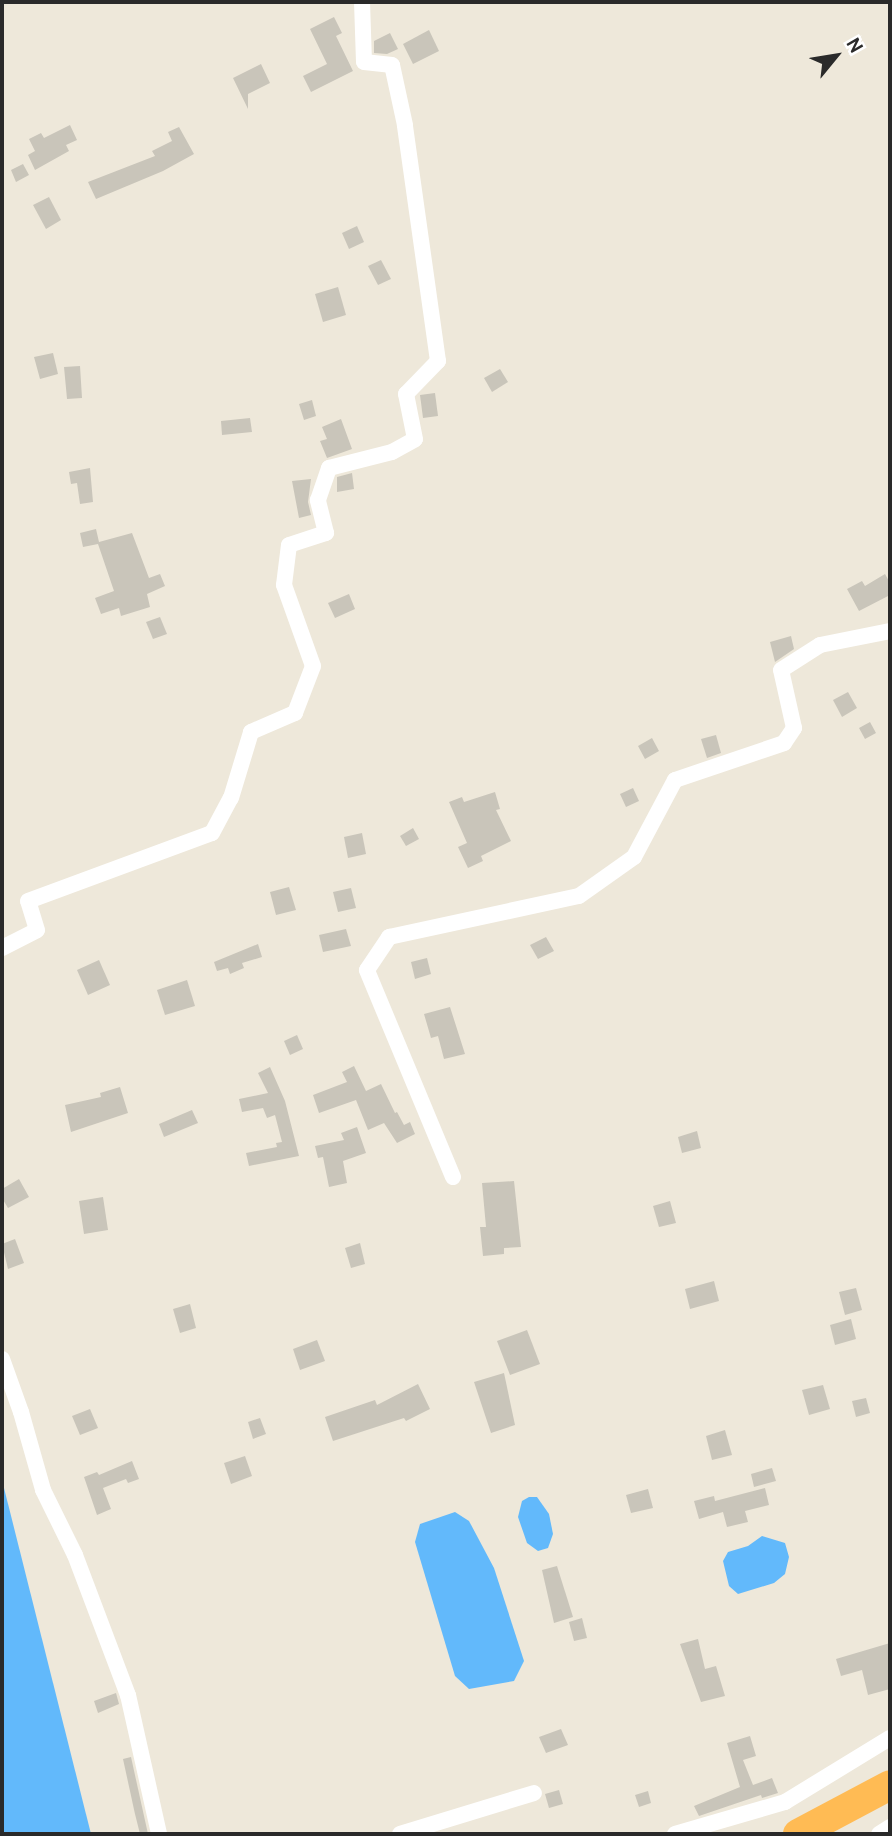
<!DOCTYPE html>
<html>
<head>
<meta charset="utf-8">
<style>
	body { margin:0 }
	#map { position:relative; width:892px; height:1836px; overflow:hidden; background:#eee8da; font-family:Cabin,sans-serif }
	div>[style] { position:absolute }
	.water>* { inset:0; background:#62b9fb }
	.building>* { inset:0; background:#c9c5ba }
	.street>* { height:16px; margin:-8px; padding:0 8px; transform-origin:8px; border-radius:8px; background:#fff }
	.highway>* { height:30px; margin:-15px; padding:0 15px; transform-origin:15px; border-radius:15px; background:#ffbb54 }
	span { translate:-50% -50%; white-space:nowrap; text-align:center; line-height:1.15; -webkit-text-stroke:5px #fff; paint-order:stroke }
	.frame { position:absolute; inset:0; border:4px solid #2a2a2a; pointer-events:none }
	.north { position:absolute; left:801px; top:21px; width:70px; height:70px; -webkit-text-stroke:5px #fff; paint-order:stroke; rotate:60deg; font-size:19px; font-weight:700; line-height:28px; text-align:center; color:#2a2a2a }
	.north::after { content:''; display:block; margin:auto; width:24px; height:32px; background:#2a2a2a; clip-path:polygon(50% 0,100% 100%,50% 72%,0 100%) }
</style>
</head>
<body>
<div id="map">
	<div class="water">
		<div style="clip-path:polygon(2px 1480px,91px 1834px,2px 1834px)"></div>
		<div style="clip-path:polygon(529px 1497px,537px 1497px,549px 1514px,553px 1534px,548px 1548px,538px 1551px,527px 1543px,518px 1517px,522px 1501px)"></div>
		<div style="clip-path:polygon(455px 1512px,469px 1521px,494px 1568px,524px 1661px,514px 1681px,469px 1689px,455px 1676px,415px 1542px,420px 1524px)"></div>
		<div style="clip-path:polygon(762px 1536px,785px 1543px,789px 1557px,785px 1574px,774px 1583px,738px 1594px,729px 1586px,723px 1561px,728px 1552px,748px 1546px)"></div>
	</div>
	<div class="building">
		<div style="clip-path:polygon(334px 17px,342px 33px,336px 36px,353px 71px,311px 92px,303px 76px,327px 64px,310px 29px)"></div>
		<div style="clip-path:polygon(429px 30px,439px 51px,413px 64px,403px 44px)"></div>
		<div style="clip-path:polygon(390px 33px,398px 49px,387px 54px,374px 53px,374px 41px)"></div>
		<div style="clip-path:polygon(261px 64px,270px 83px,248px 94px,248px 109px,233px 78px)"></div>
		<div style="clip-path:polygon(70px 125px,77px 140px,66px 145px,69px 151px,35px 170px,28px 155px,35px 151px,29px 139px,41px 133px,44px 138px)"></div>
		<div style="clip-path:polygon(179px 127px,194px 154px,163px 171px,96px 199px,88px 182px,155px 156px,152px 151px,172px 141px,168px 132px)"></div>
		<div style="clip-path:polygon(23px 164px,29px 175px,16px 182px,11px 170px)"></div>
		<div style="clip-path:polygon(49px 197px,61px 220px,46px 229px,33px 205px)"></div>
		<div style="clip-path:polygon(357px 226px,364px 242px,349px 249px,342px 233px)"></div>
		<div style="clip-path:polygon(381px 260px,391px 279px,378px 285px,368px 266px)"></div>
		<div style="clip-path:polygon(338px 287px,346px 315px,323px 322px,315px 294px)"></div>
		<div style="clip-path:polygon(53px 353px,58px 374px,40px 379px,34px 357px)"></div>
		<div style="clip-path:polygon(80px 366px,82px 398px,67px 399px,64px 367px)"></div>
		<div style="clip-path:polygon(500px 369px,508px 382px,492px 392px,484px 378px)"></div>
		<div style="clip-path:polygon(435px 393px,438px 416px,423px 418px,420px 395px)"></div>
		<div style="clip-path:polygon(312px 400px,316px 416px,304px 420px,299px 404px)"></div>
		<div style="clip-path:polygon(250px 418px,252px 432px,222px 435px,221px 421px)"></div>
		<div style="clip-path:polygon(341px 419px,352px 449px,327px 458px,320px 441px,327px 439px,322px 427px)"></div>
		<div style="clip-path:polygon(90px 468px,93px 502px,80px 504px,77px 483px,71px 484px,69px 472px)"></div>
		<div style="clip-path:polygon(352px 473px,354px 489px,337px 492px,337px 477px)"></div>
		<div style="clip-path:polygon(311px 479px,308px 502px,311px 515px,299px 518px,292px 481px)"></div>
		<div style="clip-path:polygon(96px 529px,99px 542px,132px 533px,149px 578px,160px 574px,165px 586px,147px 594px,150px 607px,121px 616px,119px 608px,101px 614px,95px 598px,114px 591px,98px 544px,83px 547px,80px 533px)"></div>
		<div style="clip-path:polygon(885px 574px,890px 583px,890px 595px,859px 611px,847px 589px,862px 581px,865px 586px)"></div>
		<div style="clip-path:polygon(349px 594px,355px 609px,335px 618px,328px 603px)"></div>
		<div style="clip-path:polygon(160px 617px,167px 634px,153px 639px,146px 622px)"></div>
		<div style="clip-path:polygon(791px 636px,794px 649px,775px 662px,770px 642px)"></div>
		<div style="clip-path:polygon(848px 692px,857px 708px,842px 717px,833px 700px)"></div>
		<div style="clip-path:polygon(870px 722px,876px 733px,865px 739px,859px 728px)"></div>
		<div style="clip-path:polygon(716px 735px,721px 753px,707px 758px,701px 739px)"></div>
		<div style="clip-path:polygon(652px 738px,659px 751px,645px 759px,638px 746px)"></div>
		<div style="clip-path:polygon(633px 788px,639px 801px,626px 807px,620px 794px)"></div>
		<div style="clip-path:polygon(495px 792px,500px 809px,496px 810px,511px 841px,481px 856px,483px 861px,468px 868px,458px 847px,467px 843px,449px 802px,462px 797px,464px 802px)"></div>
		<div style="clip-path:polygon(413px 828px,419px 839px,406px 846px,400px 836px)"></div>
		<div style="clip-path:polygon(362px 833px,366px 854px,348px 858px,344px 837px)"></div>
		<div style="clip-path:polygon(289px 887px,296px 910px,276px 915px,270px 892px)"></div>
		<div style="clip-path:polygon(351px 888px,356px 908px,338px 912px,333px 892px)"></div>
		<div style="clip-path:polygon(346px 929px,351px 946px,323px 952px,319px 935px)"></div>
		<div style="clip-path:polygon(546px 937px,554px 951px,538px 959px,530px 945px)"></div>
		<div style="clip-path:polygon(258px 944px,262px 957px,242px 963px,244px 968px,230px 974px,228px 968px,217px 971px,214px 962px)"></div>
		<div style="clip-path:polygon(427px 958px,431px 974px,415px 979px,411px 962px)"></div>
		<div style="clip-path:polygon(99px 960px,110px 985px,88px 995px,77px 970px)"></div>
		<div style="clip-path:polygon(187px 980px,195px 1006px,165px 1015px,157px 990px)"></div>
		<div style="clip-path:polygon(450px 1007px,465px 1054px,444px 1059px,438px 1036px,431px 1038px,424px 1014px)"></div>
		<div style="clip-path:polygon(297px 1035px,303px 1049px,290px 1055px,284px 1041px)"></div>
		<div style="clip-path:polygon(354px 1066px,366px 1091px,381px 1084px,395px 1113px,397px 1112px,404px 1125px,410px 1122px,415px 1134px,397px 1143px,384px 1123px,368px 1130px,356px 1100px,319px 1113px,313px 1095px,347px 1082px,342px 1072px)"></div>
		<div style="clip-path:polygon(270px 1067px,285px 1101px,299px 1156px,249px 1166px,246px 1153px,277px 1147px,276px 1143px,282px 1142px,275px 1115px,267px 1118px,263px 1108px,242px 1112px,239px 1099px,268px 1093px,258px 1073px)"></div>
		<div style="clip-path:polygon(120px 1087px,128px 1113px,71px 1132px,65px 1105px,101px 1097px,100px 1093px)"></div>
		<div style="clip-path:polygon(192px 1110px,198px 1123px,164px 1137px,159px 1124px)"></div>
		<div style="clip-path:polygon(357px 1127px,366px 1153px,343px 1161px,347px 1183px,329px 1187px,323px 1157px,318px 1158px,315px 1146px,344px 1140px,341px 1133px)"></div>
		<div style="clip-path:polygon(697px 1131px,701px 1148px,682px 1153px,678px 1137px)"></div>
		<div style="clip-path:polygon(19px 1179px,29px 1197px,8px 1208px,2px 1198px,2px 1189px)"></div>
		<div style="clip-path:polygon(514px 1181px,521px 1247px,504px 1248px,504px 1254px,483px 1256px,480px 1227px,486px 1227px,482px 1183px)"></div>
		<div style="clip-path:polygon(103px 1197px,108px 1230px,84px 1234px,79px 1201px)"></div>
		<div style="clip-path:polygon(670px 1201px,676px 1223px,659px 1227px,653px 1206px)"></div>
		<div style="clip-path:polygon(15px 1239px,24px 1263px,8px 1269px,2px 1244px)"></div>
		<div style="clip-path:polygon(360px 1243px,365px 1264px,351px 1268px,345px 1248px)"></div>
		<div style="clip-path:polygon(714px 1281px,719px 1301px,690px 1309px,685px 1289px)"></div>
		<div style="clip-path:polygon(856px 1288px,862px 1310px,845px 1315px,839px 1292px)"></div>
		<div style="clip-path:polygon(190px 1304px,196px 1328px,180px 1333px,173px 1309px)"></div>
		<div style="clip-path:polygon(851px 1319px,856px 1339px,835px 1345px,830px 1325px)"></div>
		<div style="clip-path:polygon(527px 1330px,540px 1364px,510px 1375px,497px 1341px)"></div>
		<div style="clip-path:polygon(317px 1340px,325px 1361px,300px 1370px,293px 1349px)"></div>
		<div style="clip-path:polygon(504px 1373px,515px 1425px,491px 1433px,474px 1382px)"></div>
		<div style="clip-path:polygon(418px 1384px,430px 1409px,406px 1421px,404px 1418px,333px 1441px,325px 1417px,375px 1400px,377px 1405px)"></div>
		<div style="clip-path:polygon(823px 1385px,830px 1409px,809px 1415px,802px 1390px)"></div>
		<div style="clip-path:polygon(866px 1398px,870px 1413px,856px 1417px,852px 1401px)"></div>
		<div style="clip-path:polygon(90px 1409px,98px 1428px,80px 1435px,72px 1416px)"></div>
		<div style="clip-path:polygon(260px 1418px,266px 1434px,253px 1439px,248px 1422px)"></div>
		<div style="clip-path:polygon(725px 1430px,732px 1455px,712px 1460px,706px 1436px)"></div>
		<div style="clip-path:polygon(245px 1456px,252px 1476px,231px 1484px,224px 1463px)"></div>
		<div style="clip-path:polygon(132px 1461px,139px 1479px,128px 1483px,126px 1479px,103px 1488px,111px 1509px,97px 1515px,84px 1477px,97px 1472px,99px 1475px)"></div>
		<div style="clip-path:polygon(772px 1468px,776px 1481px,754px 1487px,751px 1474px)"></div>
		<div style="clip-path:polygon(765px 1488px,769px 1505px,745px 1511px,748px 1522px,727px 1527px,723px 1512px,699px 1519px,694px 1501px,714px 1496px,715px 1501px)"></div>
		<div style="clip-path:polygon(648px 1489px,653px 1508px,631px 1513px,626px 1495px)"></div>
		<div style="clip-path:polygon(557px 1566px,573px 1617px,554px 1623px,542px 1570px)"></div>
		<div style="clip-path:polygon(582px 1618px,587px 1638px,574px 1641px,569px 1622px)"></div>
		<div style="clip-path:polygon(698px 1639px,705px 1669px,716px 1666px,725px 1696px,701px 1702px,680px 1644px)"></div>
		<div style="clip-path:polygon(890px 1643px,890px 1689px,868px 1695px,862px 1670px,841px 1676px,836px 1659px)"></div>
		<div style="clip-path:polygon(116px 1693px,119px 1704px,98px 1713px,94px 1701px)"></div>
		<div style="clip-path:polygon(561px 1729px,568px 1745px,546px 1753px,539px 1737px)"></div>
		<div style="clip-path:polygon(750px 1736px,756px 1756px,743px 1760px,753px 1785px,772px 1778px,778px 1793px,762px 1798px,761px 1795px,699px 1816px,694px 1806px,740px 1787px,727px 1743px)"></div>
		<div style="clip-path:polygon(131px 1757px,148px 1834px,140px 1834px,135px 1814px,123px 1759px)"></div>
		<div style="clip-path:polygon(559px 1790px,563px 1804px,549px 1808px,545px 1794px)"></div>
		<div style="clip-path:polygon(648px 1791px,651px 1803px,639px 1807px,635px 1795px)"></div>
	</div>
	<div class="street">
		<div style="left:2px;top:948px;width:39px;rotate:-27deg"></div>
		<div style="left:37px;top:930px;width:30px;rotate:-107deg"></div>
		<div style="left:28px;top:901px;width:196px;rotate:-20.3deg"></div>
		<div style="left:212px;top:833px;width:40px;rotate:-62deg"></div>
		<div style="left:231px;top:798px;width:69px;rotate:-73.1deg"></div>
		<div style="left:251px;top:732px;width:48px;rotate:-23.4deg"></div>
		<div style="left:295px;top:713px;width:50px;rotate:-69deg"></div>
		<div style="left:313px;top:666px;width:86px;rotate:-109.7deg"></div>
		<div style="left:284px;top:585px;width:40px;rotate:-82.9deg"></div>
		<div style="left:289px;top:545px;width:39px;rotate:-18deg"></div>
		<div style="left:326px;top:533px;width:34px;rotate:-104deg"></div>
		<div style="left:318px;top:500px;width:34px;rotate:-71deg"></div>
		<div style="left:329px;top:468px;width:65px;rotate:-14.3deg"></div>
		<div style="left:392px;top:452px;width:26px;rotate:-29deg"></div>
		<div style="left:415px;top:439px;width:46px;rotate:-101.3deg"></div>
		<div style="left:406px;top:394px;width:46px;rotate:-45.9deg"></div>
		<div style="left:438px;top:361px;width:238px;rotate:-98deg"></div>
		<div style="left:405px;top:125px;width:61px;rotate:-102.2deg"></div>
		<div style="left:392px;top:65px;width:28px;rotate:-174deg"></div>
		<div style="left:364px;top:62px;width:60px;rotate:-91.9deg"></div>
		<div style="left:453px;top:1177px;width:224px;rotate:-112.6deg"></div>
		<div style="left:367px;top:970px;width:40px;rotate:-56deg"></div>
		<div style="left:389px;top:937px;width:194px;rotate:-12.2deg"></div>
		<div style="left:579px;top:896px;width:67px;rotate:-35.3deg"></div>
		<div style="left:634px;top:857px;width:87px;rotate:-62deg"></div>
		<div style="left:675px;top:780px;width:115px;rotate:-18.7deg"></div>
		<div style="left:784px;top:743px;width:18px;rotate:-56deg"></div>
		<div style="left:794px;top:728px;width:59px;rotate:-102.6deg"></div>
		<div style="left:781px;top:670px;width:46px;rotate:-32.7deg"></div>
		<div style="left:820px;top:645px;width:71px;rotate:-11.3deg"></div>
		<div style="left:2px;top:1359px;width:56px;rotate:70.3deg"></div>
		<div style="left:21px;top:1412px;width:81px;rotate:74.2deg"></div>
		<div style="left:43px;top:1490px;width:72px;rotate:63.8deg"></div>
		<div style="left:75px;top:1555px;width:150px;rotate:69.3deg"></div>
		<div style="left:128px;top:1695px;width:142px;rotate:77.4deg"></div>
		<div style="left:400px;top:1834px;width:140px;rotate:-17deg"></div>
		<div style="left:675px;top:1834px;width:115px;rotate:-16.2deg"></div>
		<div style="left:785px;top:1802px;width:123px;rotate:-31.4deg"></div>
		<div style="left:879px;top:1834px;width:13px;rotate:-32deg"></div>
	</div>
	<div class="highway">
		<div style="left:798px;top:1834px;width:104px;rotate:-28deg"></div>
	</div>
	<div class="frame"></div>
	<div class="north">N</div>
</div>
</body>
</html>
